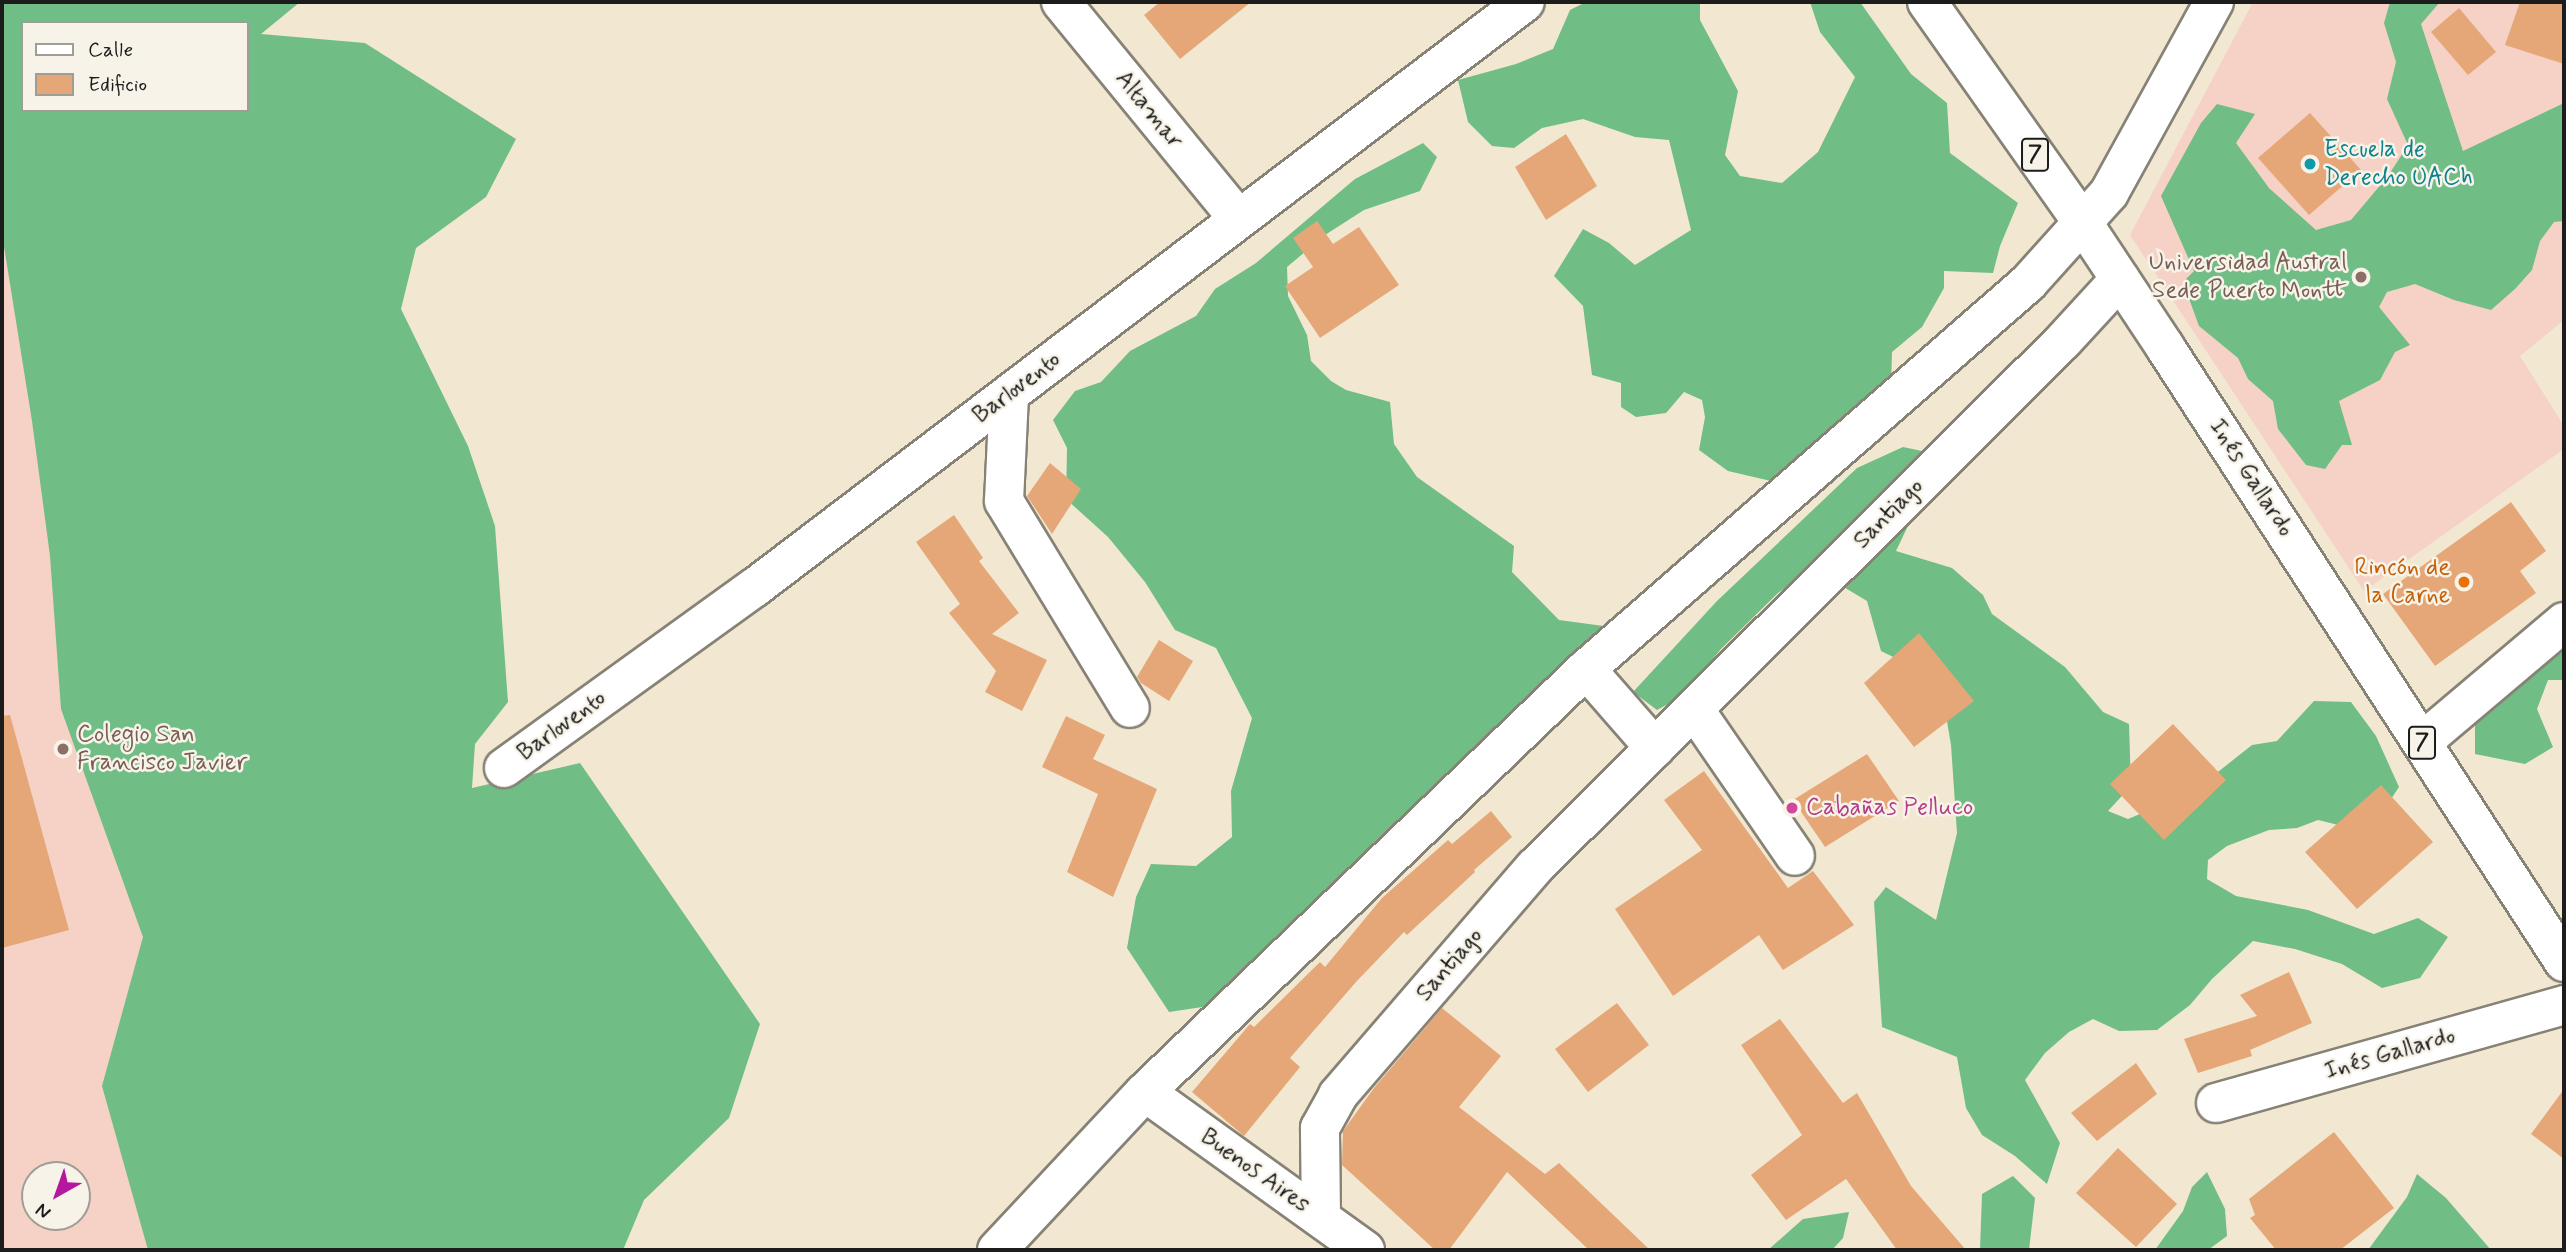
<!DOCTYPE html>
<html>
<head>
<meta charset="utf-8">
<style>
	body { margin:0 }
	#map { position:relative; width:2566px; height:1252px; overflow:hidden; background:#f2e8d1; font-family:Mynerve,sans-serif }
	div>[style] { position:absolute }
	.built>* { inset:0; background:#f6d1c5 }
	.forest>* { inset:0; background:#70bd86 }
	.building>* { inset:0; background:#e5a778 }
	.roads { filter:drop-shadow(2px 0 #878276) drop-shadow(-2px 0 #878276) drop-shadow(0 2px #878276) drop-shadow(0 -2px #878276) }
	.minor>* { height:38px; margin:-19px; padding:0 19px; transform-origin:19px; border-radius:19px; background:#fff }
	.highway>* { height:38px; margin:-19px; padding:0 19px; transform-origin:19px; border-radius:19px; background:#fff }
	.dots>* { width:19px; height:19px; translate:-50% -50%; box-sizing:border-box; border:4px solid #f7f3e8; border-radius:50% }
	span { translate:-50% -50%; white-space:nowrap; text-align:center; line-height:1.15; -webkit-text-stroke:5px #f7f3e8; paint-order:stroke }
	.shield-label span { padding:2px 5px; background:#f7f3e8; border:2px solid; border-radius:5px; -webkit-text-stroke-width:0 }
	.shield-label { font-size:23px; color:#1c1c1c; font-weight:700 }
	.street-label { font-size:24px; color:#1c1c1c }
	.culture-label { font-size:24px; color:#0d838f }
	.left { translate:0 -50%; text-align:left }
	.education-label { font-size:24px; color:#785e54 }
	.right { translate:-100% -50%; text-align:right }
	.food-label { font-size:24px; color:#c56008 }
	.hotel-label { font-size:24px; color:#b23c85 }
	.frame { position:absolute; inset:0; border:4px solid #1c1c1c; pointer-events:none }
	.legend { position:absolute; left:21px; top:21px; width:228px; height:91px; box-sizing:border-box; background:#f7f3e8; border:2px solid #9f9d96; margin:0; padding:9px 12px; list-style:none; font-size:21px; color:#1c1c1c }
	.legend li { display:flex; align-items:center; gap:14px; height:35px }
	.legend b { width:35px; border:2px solid #9f9d96 }
	.north { position:absolute; left:21px; top:1161px; width:70px; height:70px; box-sizing:border-box; background:#f7f3e8; border:2px solid #9f9d96; border-radius:50%; rotate:220deg; font-size:19px; font-weight:700; line-height:28px; text-align:center; color:#1c1c1c }
	.north::after { content:''; display:block; margin:auto; width:24px; height:32px; background:#b5179e; clip-path:polygon(50% 0,100% 100%,50% 72%,0 100%) }
</style>
</head>
<body>
<div id="map">
	<div class="built">
		<div style="clip-path:polygon(2253px 2px,2564px 2px,2564px 320px,2520px 356px,2564px 426px,2564px 449px,2364px 591px,2130px 235px)"></div>
		<div style="clip-path:polygon(evenodd,2px 146px,153px 845px,182px 1250px,2px 1250px,2px 146px,35px 1175px,77px 1175px,77px 1217px,35px 1217px,35px 1175px)"></div>
	</div>
	<div class="forest">
		<div style="clip-path:polygon(evenodd,2px 2px,300px 2px,261px 34px,365px 43px,516px 139px,486px 197px,416px 248px,401px 309px,468px 446px,495px 526px,508px 702px,475px 744px,472px 788px,580px 763px,760px 1024px,729px 1118px,644px 1200px,623px 1250px,148px 1250px,102px 1086px,143px 937px,61px 709px,50px 556px,32px 421px,2px 234px,2px 2px,23px 23px,247px 23px,247px 110px,23px 110px,23px 23px)"></div>
		<div style="clip-path:polygon(1586px 2px,1700px 2px,1700px 20px,1738px 91px,1725px 155px,1740px 176px,1782px 183px,1818px 152px,1855px 77px,1820px 32px,1810px 2px,1860px 2px,1911px 74px,1947px 103px,1950px 153px,2018px 203px,2000px 246px,1993px 273px,1944px 271px,1944px 288px,1922px 327px,1892px 352px,1891px 387px,1870px 406px,1836px 425px,1820px 446px,1771px 481px,1728px 471px,1699px 450px,1705px 417px,1702px 400px,1684px 392px,1666px 413px,1636px 417px,1621px 407px,1621px 383px,1592px 375px,1583px 306px,1554px 276px,1583px 229px,1609px 243px,1635px 265px,1691px 230px,1669px 140px,1635px 137px,1583px 119px,1542px 128px,1514px 148px,1492px 146px,1468px 122px,1458px 80px,1516px 64px,1553px 49px,1570px 10px)"></div>
		<div style="clip-path:polygon(2390px 2px,2440px 2px,2421px 24px,2463px 151px,2564px 103px,2564px 221px,2554px 222px,2540px 241px,2532px 270px,2515px 289px,2491px 310px,2454px 300px,2415px 284px,2387px 292px,2379px 307px,2410px 345px,2395px 352px,2380px 380px,2339px 401px,2352px 445px,2342px 445px,2325px 469px,2306px 465px,2278px 429px,2273px 401px,2248px 379px,2238px 358px,2199px 326px,2183px 282px,2194px 271px,2161px 196px,2201px 123px,2217px 104px,2255px 114px,2236px 143px,2269px 188px,2316px 230px,2351px 220px,2388px 176px,2408px 145px,2387px 99px,2396px 62px,2384px 23px)"></div>
		<div style="clip-path:polygon(1423px 143px,1437px 157px,1420px 191px,1364px 210px,1325px 235px,1287px 267px,1288px 296px,1307px 335px,1311px 361px,1331px 381px,1346px 390px,1390px 402px,1394px 444px,1417px 477px,1514px 546px,1512px 572px,1559px 620px,1611px 627px,1209px 1006px,1169px 1012px,1127px 948px,1136px 897px,1151px 864px,1196px 866px,1232px 837px,1231px 791px,1252px 718px,1216px 648px,1175px 630px,1145px 582px,1108px 537px,1066px 499px,1067px 448px,1053px 420px,1075px 391px,1101px 382px,1130px 351px,1196px 316px,1215px 289px,1256px 263px,1355px 179px)"></div>
		<div style="clip-path:polygon(1903px 447px,1922px 451px,1917px 507px,1896px 551px,1952px 568px,1983px 595px,1992px 614px,2065px 667px,2103px 712px,2129px 724px,2131px 786px,2108px 811px,2128px 819px,2178px 798px,2209px 779px,2252px 745px,2277px 741px,2314px 701px,2351px 702px,2376px 736px,2399px 787px,2381px 814px,2355px 829px,2318px 820px,2297px 828px,2269px 830px,2227px 846px,2208px 860px,2207px 879px,2236px 896px,2308px 910px,2374px 934px,2418px 918px,2448px 937px,2420px 978px,2382px 988px,2342px 964px,2295px 949px,2253px 941px,2212px 979px,2190px 1005px,2157px 1030px,2119px 1031px,2093px 1019px,2069px 1032px,2045px 1053px,2025px 1080px,2060px 1143px,2047px 1184px,2015px 1156px,1982px 1135px,1966px 1108px,1957px 1057px,1882px 1027px,1874px 902px,1886px 887px,1936px 920px,1957px 833px,1951px 745px,1940px 680px,1881px 651px,1867px 601px,1812px 568px,1778px 593px,1721px 649px,1681px 697px,1657px 710px,1633px 692px,1717px 601px,1857px 468px)"></div>
		<div style="clip-path:polygon(2564px 650px,2564px 680px,2548px 680px,2537px 709px,2553px 747px,2525px 764px,2475px 754px,2475px 716px,2532px 671px)"></div>
		<div style="clip-path:polygon(2207px 1172px,2225px 1209px,2227px 1236px,2208px 1250px,2155px 1250px,2183px 1211px,2192px 1187px)"></div>
		<div style="clip-path:polygon(2417px 1174px,2446px 1198px,2491px 1250px,2368px 1250px,2407px 1197px)"></div>
		<div style="clip-path:polygon(2013px 1176px,2035px 1198px,2029px 1250px,1980px 1250px,1982px 1194px)"></div>
		<div style="clip-path:polygon(1849px 1212px,1843px 1238px,1832px 1250px,1768px 1250px,1803px 1219px)"></div>
	</div>
	<div class="building">
		<div style="clip-path:polygon(1160px 2px,1251px 2px,1180px 59px,1144px 15px)"></div>
		<div style="clip-path:polygon(2520px 2px,2564px 2px,2564px 64px,2505px 45px)"></div>
		<div style="clip-path:polygon(2459px 8px,2496px 52px,2468px 75px,2431px 32px)"></div>
		<div style="clip-path:polygon(2310px 113px,2361px 170px,2309px 215px,2258px 158px)"></div>
		<div style="clip-path:polygon(1566px 134px,1597px 186px,1546px 220px,1515px 167px)"></div>
		<div style="clip-path:polygon(1317px 221px,1333px 244px,1359px 227px,1399px 285px,1320px 338px,1285px 286px,1313px 267px,1293px 238px)"></div>
		<div style="clip-path:polygon(1050px 463px,1081px 489px,1052px 534px,1027px 496px)"></div>
		<div style="clip-path:polygon(2511px 502px,2546px 551px,2520px 571px,2536px 593px,2435px 666px,2383px 594px)"></div>
		<div style="clip-path:polygon(954px 515px,983px 558px,979px 561px,1019px 613px,992px 634px,1047px 660px,1022px 711px,985px 692px,996px 671px,949px 613px,960px 604px,916px 542px)"></div>
		<div style="clip-path:polygon(1919px 633px,1974px 701px,1914px 747px,1864px 683px)"></div>
		<div style="clip-path:polygon(1159px 640px,1193px 661px,1169px 701px,1141px 683px,1137px 677px)"></div>
		<div style="clip-path:polygon(10px 715px,69px 930px,2px 948px,2px 716px)"></div>
		<div style="clip-path:polygon(1066px 716px,1105px 735px,1093px 759px,1157px 789px,1113px 897px,1067px 872px,1098px 794px,1042px 767px)"></div>
		<div style="clip-path:polygon(2173px 724px,2226px 780px,2164px 840px,2110px 784px)"></div>
		<div style="clip-path:polygon(1867px 754px,1899px 801px,1825px 847px,1793px 800px)"></div>
		<div style="clip-path:polygon(1704px 771px,1788px 888px,1813px 871px,1854px 925px,1783px 970px,1759px 935px,1673px 996px,1615px 909px,1702px 850px,1664px 800px)"></div>
		<div style="clip-path:polygon(2381px 785px,2433px 842px,2357px 909px,2305px 852px)"></div>
		<div style="clip-path:polygon(1491px 811px,1512px 837px,1474px 870px,1475px 872px,1407px 935px,1404px 932px,1356px 982px,1290px 1058px,1300px 1067px,1244px 1136px,1192px 1092px,1250px 1024px,1254px 1027px,1320px 962px,1325px 967px,1382px 898px,1448px 840px,1452px 844px)"></div>
		<div style="clip-path:polygon(2289px 972px,2312px 1023px,2250px 1050px,2252px 1056px,2198px 1073px,2184px 1039px,2257px 1016px,2240px 995px)"></div>
		<div style="clip-path:polygon(1617px 1003px,1649px 1045px,1588px 1092px,1555px 1049px)"></div>
		<div style="clip-path:polygon(1442px 1008px,1501px 1056px,1459px 1107px,1545px 1174px,1559px 1163px,1650px 1250px,1589px 1250px,1507px 1172px,1449px 1250px,1435px 1250px,1342px 1165px,1343px 1131px,1374px 1088px)"></div>
		<div style="clip-path:polygon(1780px 1019px,1843px 1103px,1857px 1093px,1911px 1186px,1966px 1250px,1897px 1250px,1846px 1179px,1786px 1220px,1751px 1175px,1802px 1135px,1741px 1045px)"></div>
		<div style="clip-path:polygon(2136px 1063px,2157px 1094px,2097px 1141px,2071px 1113px)"></div>
		<div style="clip-path:polygon(2564px 1089px,2564px 1159px,2531px 1134px)"></div>
		<div style="clip-path:polygon(2334px 1132px,2394px 1208px,2340px 1250px,2276px 1250px,2250px 1218px,2255px 1215px,2249px 1199px)"></div>
		<div style="clip-path:polygon(2118px 1148px,2177px 1204px,2136px 1247px,2076px 1193px)"></div>
	</div>
	<div class="roads">
		<div class="minor">
			<div style="left:1061px;top:2px;width:279px;rotate:50.7deg"></div>
			<div style="left:1009px;top:395px;width:106px;rotate:92.7deg"></div>
			<div style="left:1004px;top:501px;width:242px;rotate:58.7deg"></div>
			<div style="left:1586px;top:669px;width:105px;rotate:48.9deg"></div>
			<div style="left:1694px;top:709px;width:178px;rotate:55.5deg"></div>
			<div style="left:2422px;top:742px;width:186px;rotate:-40.2deg"></div>
			<div style="left:504px;top:768px;width:308px;rotate:-35.8deg"></div>
			<div style="left:754px;top:588px;width:968px;rotate:-37.24deg"></div>
			<div style="left:1145px;top:1092px;width:271px;rotate:35.7deg"></div>
			<div style="left:2216px;top:1103px;width:362px;rotate:-15.7deg"></div>
			<div style="left:1321px;top:1216px;width:88px;rotate:-90.7deg"></div>
			<div style="left:1320px;top:1128px;width:38px;rotate:-61deg"></div>
			<div style="left:1338px;top:1095px;width:301px;rotate:-49.2deg"></div>
			<div style="left:1535px;top:867px;width:745px;rotate:-44.89deg"></div>
			<div style="left:2063px;top:341px;width:84px;rotate:-47.4deg"></div>
			<div style="left:997px;top:1250px;width:216px;rotate:-46.9deg"></div>
			<div style="left:1145px;top:1092px;width:611px;rotate:-43.81deg"></div>
			<div style="left:1586px;top:669px;width:587px;rotate:-41.13deg"></div>
			<div style="left:2028px;top:283px;width:121px;rotate:-48deg"></div>
			<div style="left:2109px;top:193px;width:218px;rotate:-61.2deg"></div>
		</div>
		<div class="highway">
			<div style="left:1927px;top:2px;width:271px;rotate:54.8deg"></div>
			<div style="left:2083px;top:223px;width:149px;rotate:56.5deg"></div>
			<div style="left:2165px;top:347px;width:733px;rotate:57.03deg"></div>
		</div>
	</div>
	<div class="dots">
		<div style="left:2310px;top:164px;background:#0f9aa8"></div>
		<div style="left:2361px;top:277px;background:#8d6e63"></div>
		<div style="left:2464px;top:582px;background:#e8710a"></div>
		<div style="left:63px;top:749px;background:#8d6e63"></div>
		<div style="left:1792px;top:808px;background:#d1479c"></div>
	</div>
	<div class="shield-label">
		<span style="left:2035px;top:155px">7</span>
		<span style="left:2422px;top:743px">7</span>
	</div>
	<div class="street-label">
		<span style="left:1149px;top:110px;rotate:51deg">Altamar</span>
		<span style="left:1017px;top:388px;rotate:-37deg">Barlovento</span>
		<span style="left:2251px;top:478px;rotate:57deg">Inés Gallardo</span>
		<span style="left:1889px;top:514px;rotate:-45deg">Santiago</span>
		<span style="left:562px;top:726px;rotate:-36deg">Barlovento</span>
		<span style="left:1450px;top:965px;rotate:-49deg">Santiago</span>
		<span style="left:2390px;top:1054px;rotate:-16deg">Inés Gallardo</span>
		<span style="left:1255px;top:1171px;rotate:35deg">Buenos Aires</span>
	</div>
	<div class="culture-label">
		<span class="left" style="left:2324px;top:164px">Escuela de<br>Derecho UACh</span>
	</div>
	<div class="education-label">
		<span class="right" style="left:2347px;top:277px">Universidad Austral<br>Sede Puerto Montt</span>
		<span class="left" style="left:77px;top:749px">Colegio San<br>Francisco Javier</span>
	</div>
	<div class="food-label">
		<span class="right" style="left:2450px;top:582px">Rincón de<br>la Carne</span>
	</div>
	<div class="hotel-label">
		<span class="left" style="left:1806px;top:808px">Cabañas Pelluco</span>
	</div>
	<div class="frame"></div>
	<ul class="legend">
	<li><b style="height:9px;background:#fff"></b>Calle</li>
	<li><b style="height:19px;background:#e5a778"></b>Edificio</li>
	</ul>
	<div class="north">N</div>
</div>
</body>
</html>
